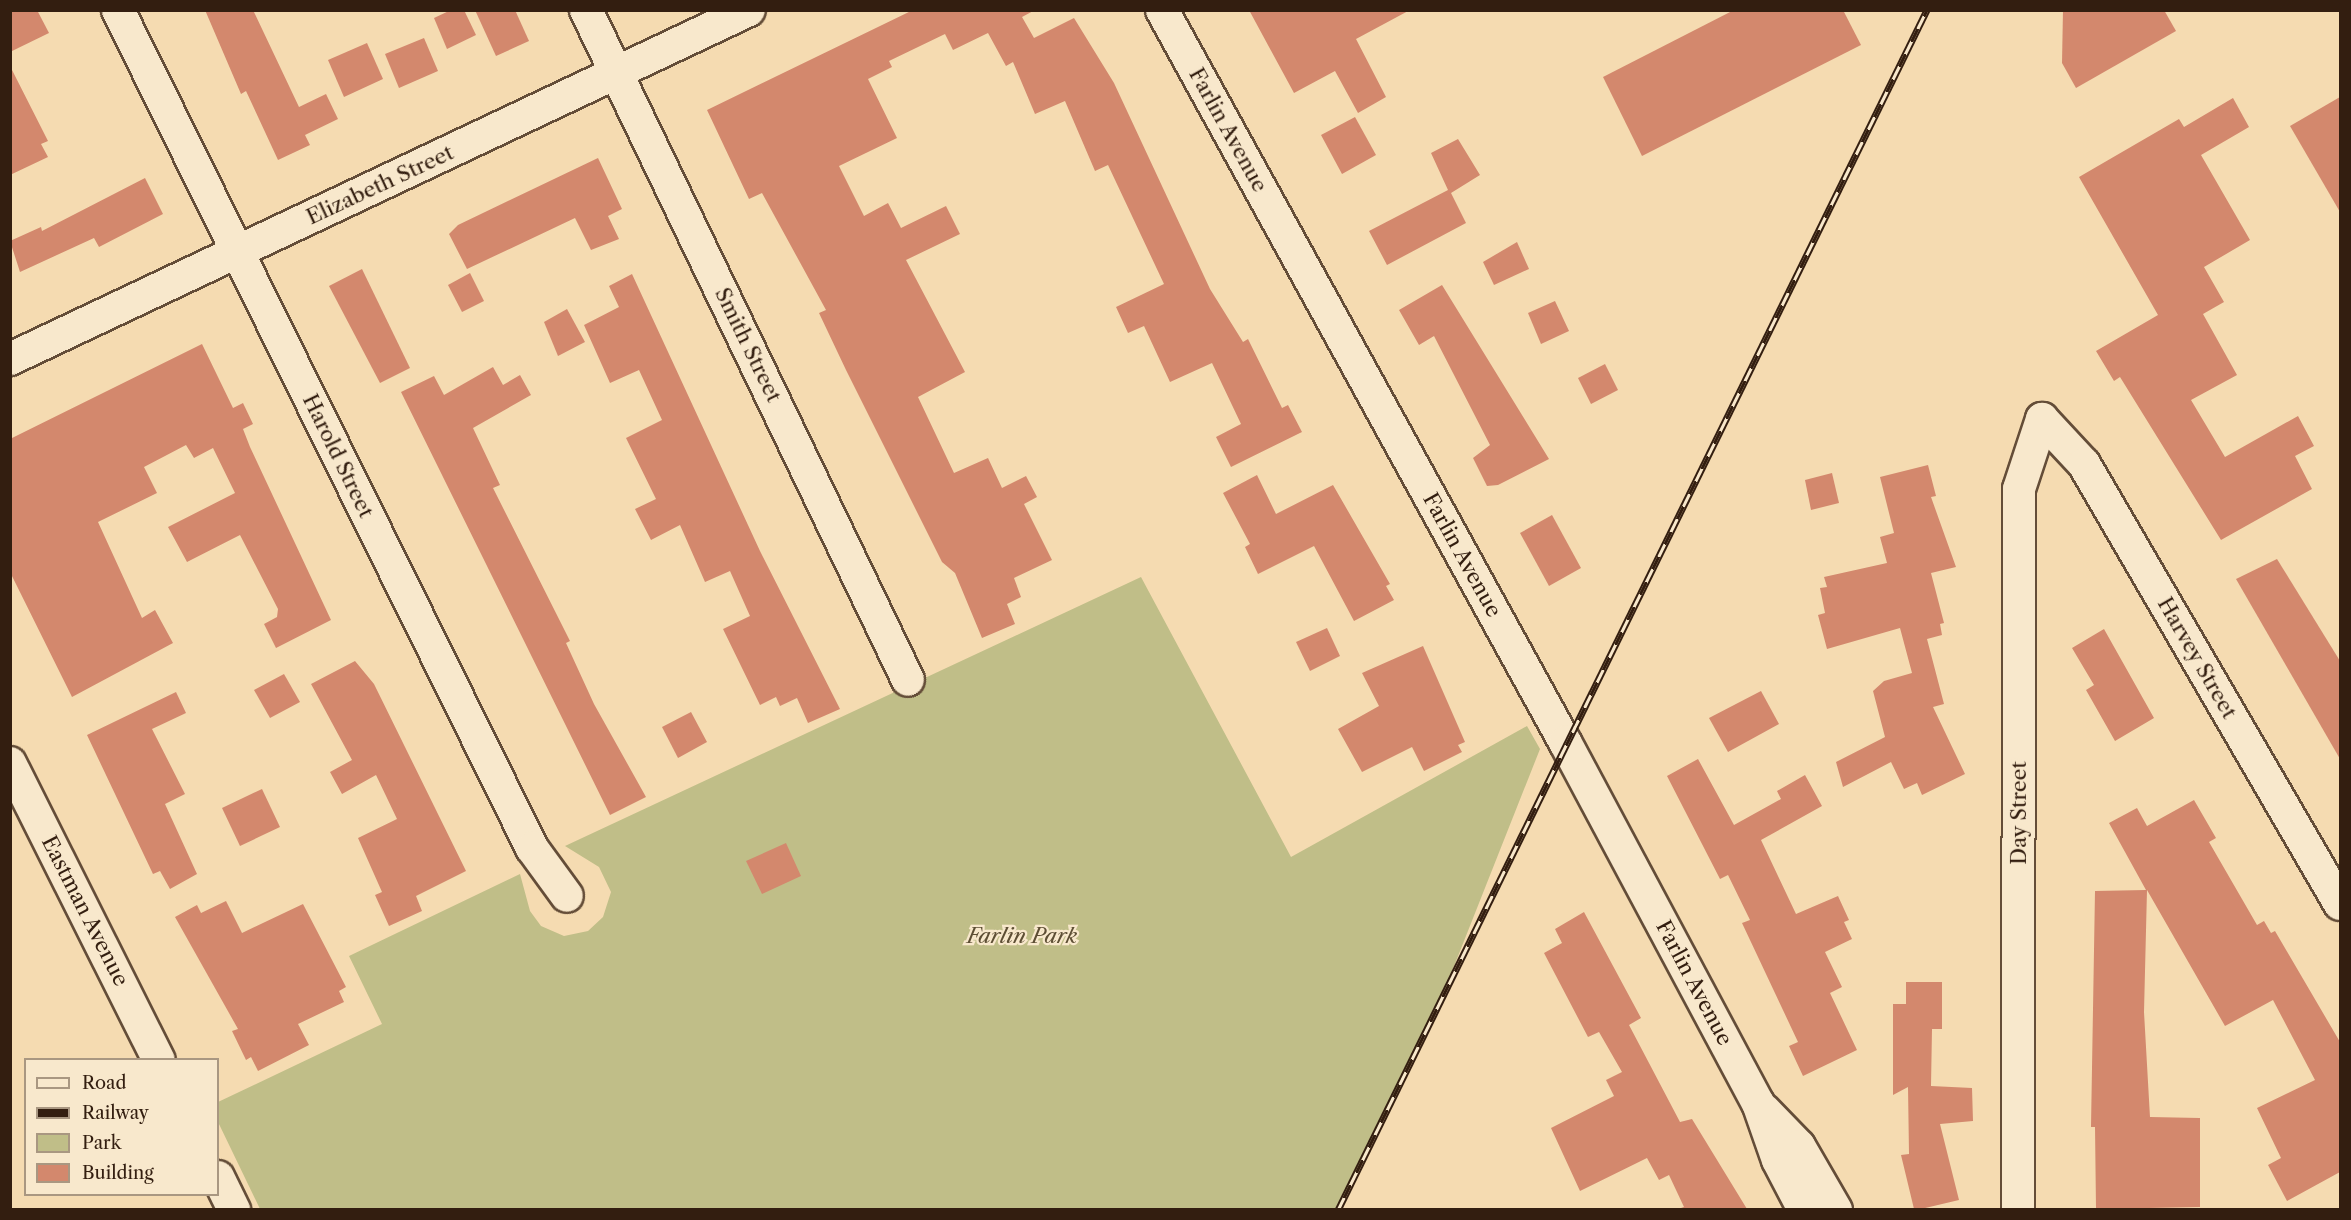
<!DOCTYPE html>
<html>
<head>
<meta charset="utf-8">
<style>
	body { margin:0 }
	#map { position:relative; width:2351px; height:1220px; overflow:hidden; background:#f5dbb1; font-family:"Libre Caslon Text",serif }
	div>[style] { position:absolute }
	.green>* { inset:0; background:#c0be88 }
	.building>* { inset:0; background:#d3886d }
	.roads { filter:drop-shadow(2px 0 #644d38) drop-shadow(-2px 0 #644d38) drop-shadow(0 2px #644d38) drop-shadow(0 -2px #644d38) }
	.minor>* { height:32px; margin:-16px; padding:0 16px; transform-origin:16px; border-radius:16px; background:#f8e8cc }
	.rail>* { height:7px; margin-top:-3.5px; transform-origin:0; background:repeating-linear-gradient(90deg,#f8e8cc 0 14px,#331e10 0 28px); box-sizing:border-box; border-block:2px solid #331e10 }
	span { translate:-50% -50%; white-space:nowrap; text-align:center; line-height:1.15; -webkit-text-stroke:4.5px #f8e8cc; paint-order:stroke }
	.street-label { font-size:21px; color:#331e10 }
	.park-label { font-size:21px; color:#5d4e34; font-style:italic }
	.frame { position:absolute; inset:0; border:12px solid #331e10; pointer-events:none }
	.legend { position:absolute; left:24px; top:1058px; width:195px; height:138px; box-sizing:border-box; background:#f8e8cc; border:2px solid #a99781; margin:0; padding:8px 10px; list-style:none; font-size:18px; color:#331e10 }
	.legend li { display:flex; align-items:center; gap:12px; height:30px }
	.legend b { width:30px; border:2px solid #a99781 }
</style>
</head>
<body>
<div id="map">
	<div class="green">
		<div style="clip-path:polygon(1141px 577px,1291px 857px,1527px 726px,1540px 749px,1445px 989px,1338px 1209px,260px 1209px,218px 1122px,218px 1102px,382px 1024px,349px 956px,520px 874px,530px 911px,541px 926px,564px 936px,588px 931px,603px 917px,611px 892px,599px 867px,565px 846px)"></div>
	</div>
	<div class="building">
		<div style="clip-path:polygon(10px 10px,37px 10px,49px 33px,10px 52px)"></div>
		<div style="clip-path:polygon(205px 10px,253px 10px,299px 107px,326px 94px,338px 119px,305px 135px,310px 145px,278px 160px,246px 91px,241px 94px)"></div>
		<div style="clip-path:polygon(451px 10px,464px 10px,476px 35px,447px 49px,434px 18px)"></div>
		<div style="clip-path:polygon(475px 10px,515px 10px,529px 41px,496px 56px)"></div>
		<div style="clip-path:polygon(913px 10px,1035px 10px,1022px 17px,1034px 38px,1074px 18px,1114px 83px,1210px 289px,1243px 342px,1248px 339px,1282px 408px,1288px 405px,1302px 432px,1231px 467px,1216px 437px,1241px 424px,1212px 363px,1170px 382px,1144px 326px,1128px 333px,1116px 307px,1164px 284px,1108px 165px,1095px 171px,1065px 101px,1035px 114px,1013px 62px,1006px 66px,988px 33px,953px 50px,945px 34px,889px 61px,892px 67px,868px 79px,897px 138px,839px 166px,864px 216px,888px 203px,901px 228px,946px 206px,960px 234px,906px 260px,965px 372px,918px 397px,954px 473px,988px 458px,1002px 488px,1026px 476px,1037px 497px,1024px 504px,1052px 560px,1014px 578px,1021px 597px,1007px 604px,1015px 624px,982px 638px,955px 573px,942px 562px,846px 370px,819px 313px,826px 310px,762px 193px,749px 199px,707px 110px)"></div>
		<div style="clip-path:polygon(1249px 10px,1410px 10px,1356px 39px,1386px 97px,1358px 113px,1335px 71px,1294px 93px)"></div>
		<div style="clip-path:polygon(1734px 10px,1843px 10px,1861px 45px,1642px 156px,1603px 77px)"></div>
		<div style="clip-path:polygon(2063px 10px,2164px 10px,2176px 31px,2076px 88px,2062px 63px)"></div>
		<div style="clip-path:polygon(424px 38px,438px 71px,399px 88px,385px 54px)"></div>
		<div style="clip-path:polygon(367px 43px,383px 79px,344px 97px,328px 60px)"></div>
		<div style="clip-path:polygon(10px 66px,48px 141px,41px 144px,48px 157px,10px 175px)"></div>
		<div style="clip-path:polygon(2340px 97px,2340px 212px,2290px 126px)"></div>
		<div style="clip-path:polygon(2233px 98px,2249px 127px,2201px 155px,2250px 240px,2204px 267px,2224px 302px,2203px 314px,2237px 375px,2191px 400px,2225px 457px,2298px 416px,2314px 446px,2295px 456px,2312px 489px,2221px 540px,2120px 377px,2114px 381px,2096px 351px,2158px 315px,2079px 177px,2179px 119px,2184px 127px)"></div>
		<div style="clip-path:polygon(1355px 117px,1376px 155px,1342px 174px,1321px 135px)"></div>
		<div style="clip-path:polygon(1458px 139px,1480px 175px,1451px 193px,1466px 223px,1387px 265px,1369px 231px,1448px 190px,1431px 153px)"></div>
		<div style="clip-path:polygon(598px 158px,622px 209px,608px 216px,619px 239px,591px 250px,575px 218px,467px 269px,449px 234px,458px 225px)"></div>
		<div style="clip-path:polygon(145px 178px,163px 214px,99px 247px,94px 238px,20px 272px,10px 241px,41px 227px,42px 231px)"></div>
		<div style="clip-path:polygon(1517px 242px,1529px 269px,1494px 285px,1483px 262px)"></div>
		<div style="clip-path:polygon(362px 269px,410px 368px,380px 383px,329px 286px)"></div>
		<div style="clip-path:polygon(470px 273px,484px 301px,462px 312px,448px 285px)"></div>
		<div style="clip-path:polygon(632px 274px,760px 551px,840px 709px,808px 723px,797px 698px,780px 706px,776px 697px,760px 705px,723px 629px,750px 616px,730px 571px,705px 582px,680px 525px,651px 540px,635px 509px,656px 499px,626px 438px,662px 420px,639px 370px,610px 383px,584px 325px,619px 307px,609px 286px)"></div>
		<div style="clip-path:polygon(1442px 285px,1549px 459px,1498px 485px,1487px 486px,1473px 458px,1490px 445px,1434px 336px,1419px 345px,1399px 310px)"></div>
		<div style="clip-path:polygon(1555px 301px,1569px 331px,1541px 344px,1528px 313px)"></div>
		<div style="clip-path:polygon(567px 309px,585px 342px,558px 356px,544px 322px)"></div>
		<div style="clip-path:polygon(202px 344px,233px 408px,243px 403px,253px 424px,243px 429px,250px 447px,331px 620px,276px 648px,264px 624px,277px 617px,278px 609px,240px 535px,187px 562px,168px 527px,235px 493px,213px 448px,194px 458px,186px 445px,144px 467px,157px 493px,98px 522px,142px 618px,155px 610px,173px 643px,72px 697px,10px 572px,10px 439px)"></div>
		<div style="clip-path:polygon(1605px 364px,1618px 390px,1591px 404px,1578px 378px)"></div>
		<div style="clip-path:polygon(493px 367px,503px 385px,520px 375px,531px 395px,473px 428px,500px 485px,493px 488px,570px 641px,566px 643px,594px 704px,646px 797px,610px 815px,401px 392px,434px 376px,444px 395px)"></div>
		<div style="clip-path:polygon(1928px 465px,1936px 496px,1931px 497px,1956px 567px,1931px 573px,1944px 623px,1940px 624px,1942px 635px,1927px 639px,1944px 704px,1933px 707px,1965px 774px,1922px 795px,1917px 783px,1904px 789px,1891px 762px,1843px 787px,1836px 762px,1885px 737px,1873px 691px,1884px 681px,1912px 673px,1900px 628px,1827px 649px,1818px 615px,1825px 613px,1820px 588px,1827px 587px,1824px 577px,1887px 563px,1880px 537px,1894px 533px,1880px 477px)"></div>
		<div style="clip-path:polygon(1832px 473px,1839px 503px,1811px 510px,1805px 480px)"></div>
		<div style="clip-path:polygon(1257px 475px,1276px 514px,1333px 485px,1390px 584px,1386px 586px,1394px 600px,1354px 621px,1314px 546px,1258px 574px,1245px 547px,1250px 544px,1223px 493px)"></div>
		<div style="clip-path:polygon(1552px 515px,1581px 568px,1549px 586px,1520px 533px)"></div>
		<div style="clip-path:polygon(2277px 559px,2340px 661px,2340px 759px,2236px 579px)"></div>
		<div style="clip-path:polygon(1327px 628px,1340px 656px,1310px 671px,1296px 642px)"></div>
		<div style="clip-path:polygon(2104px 629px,2154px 718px,2115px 741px,2086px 690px,2094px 685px,2072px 648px)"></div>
		<div style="clip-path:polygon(1423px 646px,1465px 742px,1458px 745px,1462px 752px,1424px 771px,1412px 747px,1362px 772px,1338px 729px,1379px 706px,1362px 673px)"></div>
		<div style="clip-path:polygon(355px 661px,374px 684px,466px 871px,416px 896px,422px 911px,389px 926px,375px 895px,382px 892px,358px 838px,397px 819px,376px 775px,342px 794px,330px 772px,352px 760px,311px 684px)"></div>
		<div style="clip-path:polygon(284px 674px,300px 702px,270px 718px,254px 690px)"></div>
		<div style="clip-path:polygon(1761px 691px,1779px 724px,1728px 752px,1709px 718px)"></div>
		<div style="clip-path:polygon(176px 692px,186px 713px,152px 729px,185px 794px,165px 804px,197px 874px,170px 889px,160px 871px,153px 874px,87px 735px)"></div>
		<div style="clip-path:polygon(691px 712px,707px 742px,678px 758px,662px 727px)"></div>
		<div style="clip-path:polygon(1698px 759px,1734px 825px,1781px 799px,1777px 791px,1805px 775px,1822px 806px,1761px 840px,1796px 914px,1838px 896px,1849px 920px,1844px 922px,1852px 939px,1825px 952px,1842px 987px,1830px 993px,1857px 1050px,1803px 1076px,1789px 1046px,1798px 1042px,1742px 923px,1750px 920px,1728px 875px,1720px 879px,1667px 776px)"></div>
		<div style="clip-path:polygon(262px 789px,280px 827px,240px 846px,222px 808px)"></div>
		<div style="clip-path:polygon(2194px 800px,2216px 838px,2209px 842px,2257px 925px,2264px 921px,2271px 933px,2275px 931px,2340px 1042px,2340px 1172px,2287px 1201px,2268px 1165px,2281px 1158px,2257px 1108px,2315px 1080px,2273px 1000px,2225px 1026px,2147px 890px,2144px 1012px,2150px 1117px,2200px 1118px,2200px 1207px,2096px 1209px,2095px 1127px,2091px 1127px,2095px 891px,2146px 890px,2109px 823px,2137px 808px,2147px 826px)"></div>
		<div style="clip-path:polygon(786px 843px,801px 876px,762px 894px,746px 861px)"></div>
		<div style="clip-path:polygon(226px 901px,242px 933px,303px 904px,346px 987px,339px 991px,344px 1002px,298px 1024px,309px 1045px,258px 1071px,251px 1057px,246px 1060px,232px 1031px,238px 1029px,175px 917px,197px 905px,201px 913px)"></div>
		<div style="clip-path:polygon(1584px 912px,1641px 1018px,1629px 1025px,1680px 1122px,1692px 1119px,1747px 1209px,1678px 1209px,1684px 1207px,1669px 1175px,1659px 1180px,1647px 1158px,1580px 1191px,1551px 1128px,1614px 1096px,1606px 1080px,1622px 1072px,1599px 1032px,1588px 1037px,1544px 953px,1562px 943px,1555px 929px)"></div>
		<div style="clip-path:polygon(1906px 982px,1942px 982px,1942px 1029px,1932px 1029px,1931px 1086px,1972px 1088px,1973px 1121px,1940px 1124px,1959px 1200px,1921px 1209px,1914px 1209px,1901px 1155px,1909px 1154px,1908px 1087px,1893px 1095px,1893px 1004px,1906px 1004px)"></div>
	</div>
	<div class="roads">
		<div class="minor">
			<div style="left:118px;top:10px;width:935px;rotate:63.71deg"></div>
			<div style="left:532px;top:848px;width:59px;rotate:53.9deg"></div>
			<div style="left:586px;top:10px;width:743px;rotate:64.33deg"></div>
			<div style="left:1162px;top:10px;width:836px;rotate:61.17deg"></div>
			<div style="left:1565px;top:742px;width:409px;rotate:61.9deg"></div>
			<div style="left:1758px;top:1103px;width:60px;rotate:70.7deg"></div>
			<div style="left:1778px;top:1160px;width:56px;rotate:62.5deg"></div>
			<div style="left:10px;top:359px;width:817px;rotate:-25.28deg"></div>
			<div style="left:10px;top:763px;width:332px;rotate:63.4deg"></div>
			<div style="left:1764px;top:1110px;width:50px;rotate:45.8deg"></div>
			<div style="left:1799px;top:1146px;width:74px;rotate:60deg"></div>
			<div style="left:218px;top:1177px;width:37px;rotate:64deg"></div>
			<div style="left:2018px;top:1210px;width:721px;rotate:-89.92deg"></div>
			<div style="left:2019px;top:489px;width:74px;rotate:-71.8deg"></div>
			<div style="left:2042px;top:419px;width:62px;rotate:47deg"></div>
			<div style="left:2084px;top:464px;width:509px;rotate:59.81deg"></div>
		</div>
	</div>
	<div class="rail">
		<div style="left:1338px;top:1210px;width:1337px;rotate:-63.86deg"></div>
	</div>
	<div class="street-label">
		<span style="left:1228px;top:130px;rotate:61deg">Farlin Avenue</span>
		<span style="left:380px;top:185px;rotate:-25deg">Elizabeth Street</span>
		<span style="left:748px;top:345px;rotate:64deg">Smith Street</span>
		<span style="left:338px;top:456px;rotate:64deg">Harold Street</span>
		<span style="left:1462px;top:555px;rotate:61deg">Farlin Avenue</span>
		<span style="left:2197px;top:658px;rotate:60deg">Harvey Street</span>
		<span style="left:2019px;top:813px;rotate:-90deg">Day Street</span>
		<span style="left:85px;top:911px;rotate:63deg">Eastman Avenue</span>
		<span style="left:1694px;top:983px;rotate:62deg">Farlin Avenue</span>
	</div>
	<div class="park-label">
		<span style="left:1022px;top:936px">Farlin Park</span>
	</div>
	<div class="frame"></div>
	<ul class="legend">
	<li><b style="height:8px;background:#f8e8cc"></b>Road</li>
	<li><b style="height:8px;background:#331e10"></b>Railway</li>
	<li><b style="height:16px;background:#c0be88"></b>Park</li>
	<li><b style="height:16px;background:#d3886d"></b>Building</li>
	</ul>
</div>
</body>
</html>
